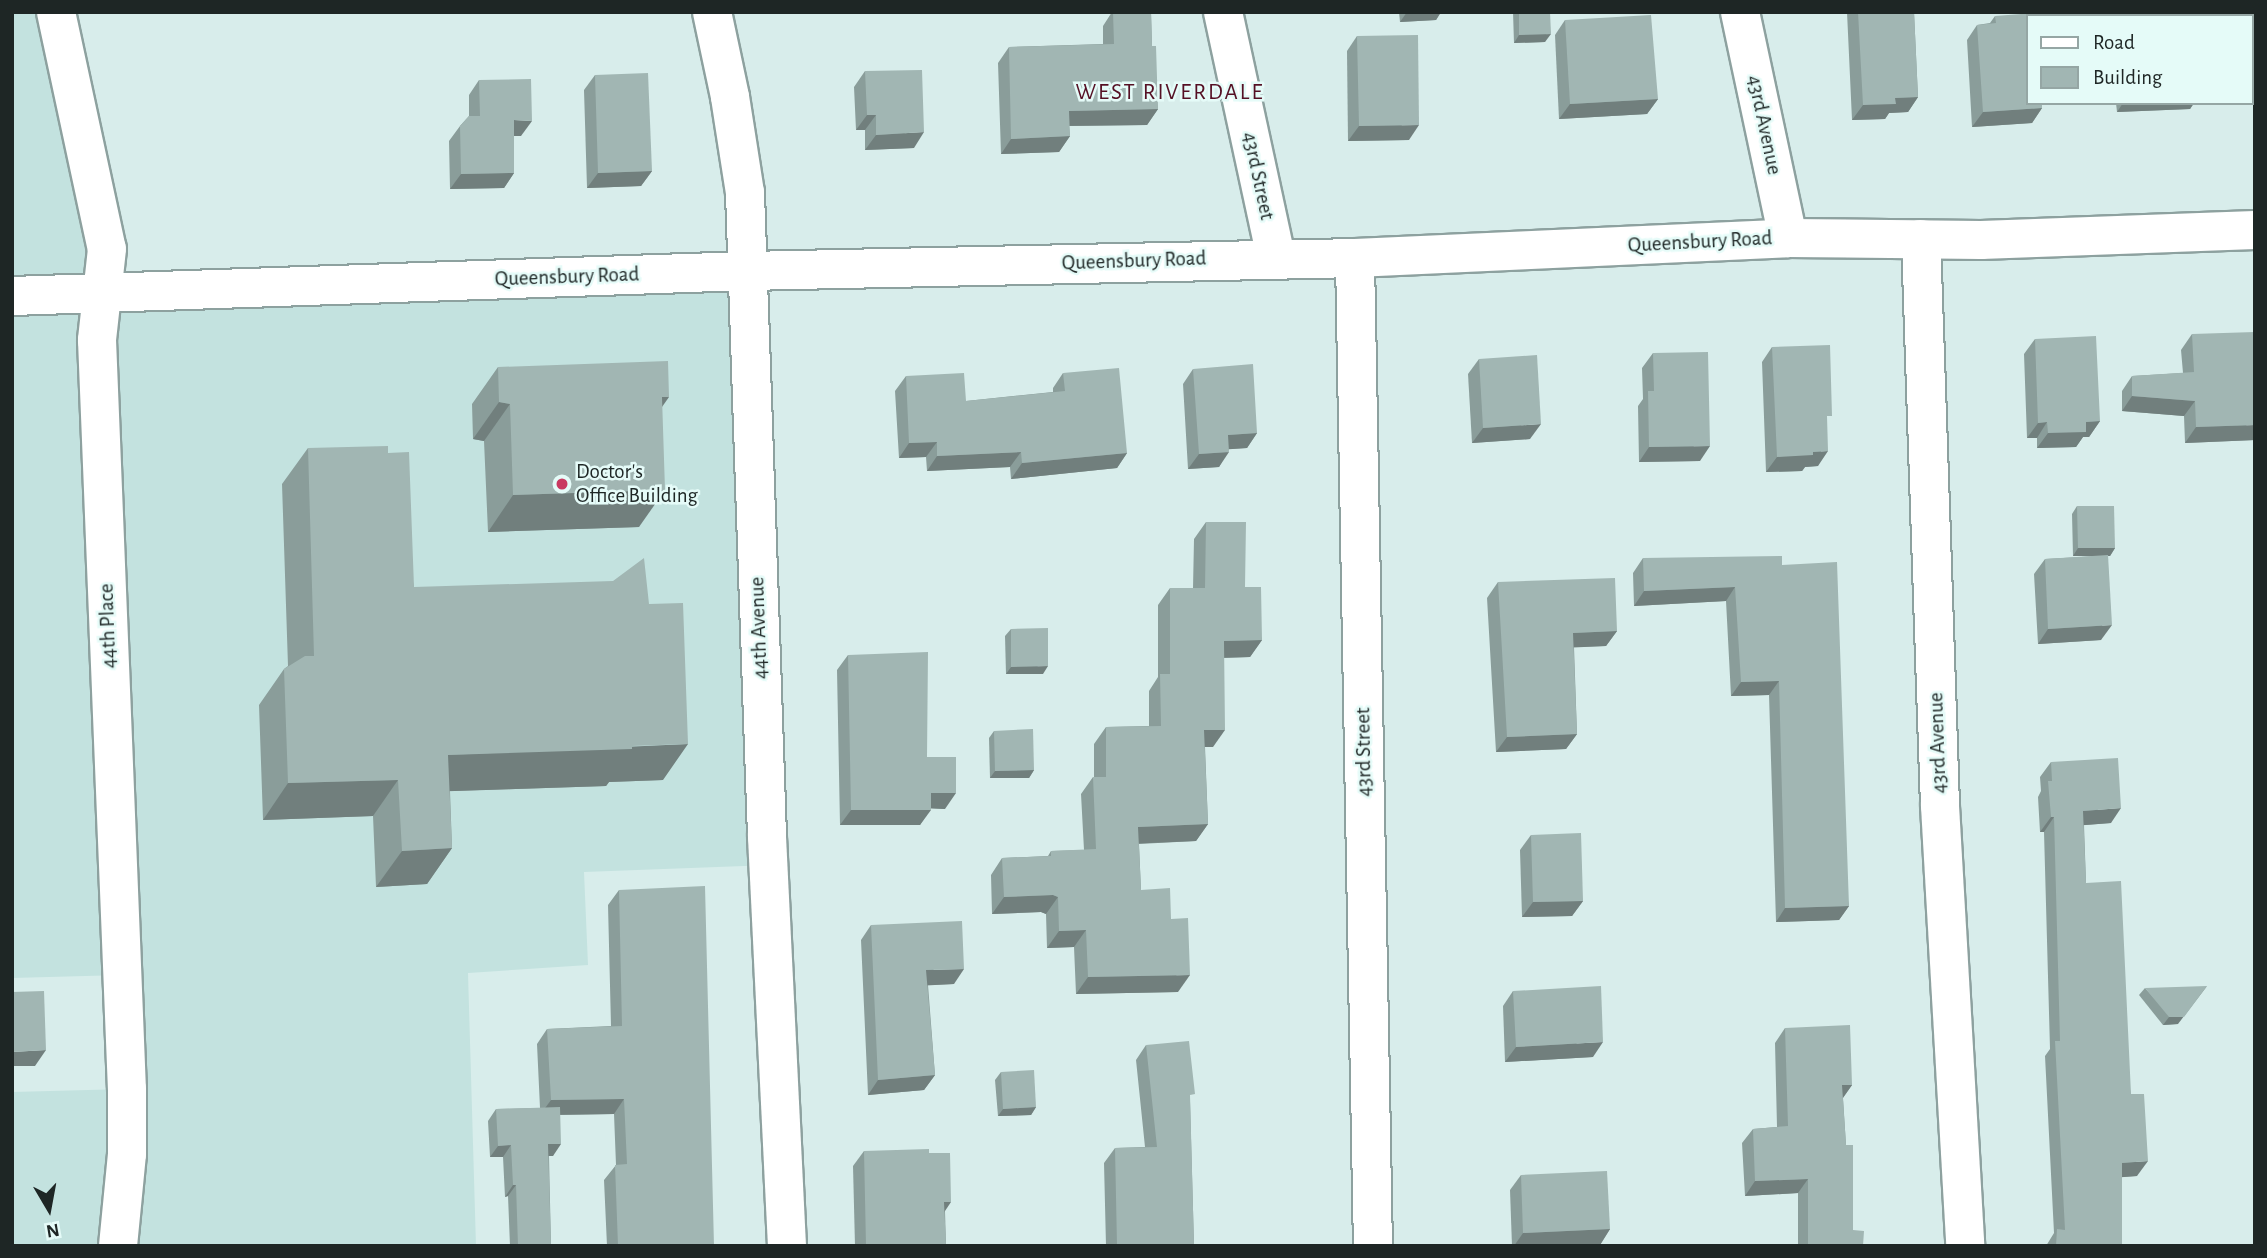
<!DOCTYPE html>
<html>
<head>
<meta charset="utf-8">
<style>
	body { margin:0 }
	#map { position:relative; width:2267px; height:1258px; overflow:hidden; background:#d8edeb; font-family:"Alegreya Sans",sans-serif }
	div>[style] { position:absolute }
	.built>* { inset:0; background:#c3e2df }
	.roads { filter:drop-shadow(2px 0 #8da19f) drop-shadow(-2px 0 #8da19f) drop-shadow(0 2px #8da19f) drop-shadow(0 -2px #8da19f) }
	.minor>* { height:38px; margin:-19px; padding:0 19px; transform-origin:19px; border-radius:19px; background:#fff }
	.tertiary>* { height:38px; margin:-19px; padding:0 19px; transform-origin:19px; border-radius:19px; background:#fff }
	.wall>* { inset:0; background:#8a9d9a }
	.shaded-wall>* { inset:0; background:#717f7d }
	.building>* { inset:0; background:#a1b6b3 }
	.dots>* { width:19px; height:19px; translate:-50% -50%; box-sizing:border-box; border:4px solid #e5fbf8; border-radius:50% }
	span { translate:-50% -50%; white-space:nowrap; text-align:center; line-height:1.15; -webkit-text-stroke:5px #e5fbf8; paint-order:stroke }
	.street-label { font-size:21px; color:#1e2625 }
	.poi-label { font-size:21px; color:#1e2625 }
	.left { translate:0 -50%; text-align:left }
	.neighbourhood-label { font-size:23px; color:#551024; letter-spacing:2px }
	.frame { position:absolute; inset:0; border:14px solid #1e2625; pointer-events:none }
	.legend { position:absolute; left:2026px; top:14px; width:228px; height:91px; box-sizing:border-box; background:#e5fbf8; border:2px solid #95a6a4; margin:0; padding:9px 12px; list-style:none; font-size:21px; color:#1e2625 }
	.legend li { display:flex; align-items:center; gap:14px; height:35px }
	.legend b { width:35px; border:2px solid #95a6a4 }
	.north { position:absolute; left:14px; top:1174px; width:70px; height:70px; -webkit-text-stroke:5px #e5fbf8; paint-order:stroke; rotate:170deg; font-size:19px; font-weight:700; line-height:28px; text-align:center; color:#1e2625 }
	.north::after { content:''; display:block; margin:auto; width:24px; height:32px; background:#1e2625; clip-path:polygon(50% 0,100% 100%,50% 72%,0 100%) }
</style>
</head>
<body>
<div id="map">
	<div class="built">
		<div style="clip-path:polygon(12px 12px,56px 12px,102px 291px,747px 271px,768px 865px,584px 872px,588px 965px,468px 973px,476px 1246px,12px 1246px,12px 1092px,126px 1089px,122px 975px,12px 978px)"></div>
	</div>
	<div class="roads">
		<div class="minor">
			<div style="left:56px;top:12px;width:242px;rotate:77.9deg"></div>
			<div style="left:107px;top:249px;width:92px;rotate:96.3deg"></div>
			<div style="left:97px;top:340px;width:750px;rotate:87.71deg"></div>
			<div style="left:127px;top:1089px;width:65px;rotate:90deg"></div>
			<div style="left:127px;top:1154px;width:92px;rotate:95.6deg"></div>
			<div style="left:712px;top:12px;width:87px;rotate:78deg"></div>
			<div style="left:730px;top:97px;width:97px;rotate:81.1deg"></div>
			<div style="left:745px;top:193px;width:644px;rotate:88.04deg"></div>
			<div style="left:767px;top:837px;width:409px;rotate:87.2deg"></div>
			<div style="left:1223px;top:12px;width:251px;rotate:77.8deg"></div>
			<div style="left:1740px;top:12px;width:231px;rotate:78deg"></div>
			<div style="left:2245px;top:12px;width:4px;rotate:76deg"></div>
			<div style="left:2251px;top:47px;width:21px;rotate:79deg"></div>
			<div style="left:1921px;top:239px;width:567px;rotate:88.08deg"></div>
			<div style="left:1940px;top:806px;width:441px;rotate:86.7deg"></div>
			<div style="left:1355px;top:258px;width:988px;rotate:88.96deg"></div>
		</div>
		<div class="tertiary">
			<div style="left:12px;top:296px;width:735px;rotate:-1.95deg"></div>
			<div style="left:747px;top:271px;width:608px;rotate:-1.22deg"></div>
			<div style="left:1355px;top:258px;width:433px;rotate:-2.6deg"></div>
			<div style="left:1788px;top:238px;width:193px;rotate:0.6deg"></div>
			<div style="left:1981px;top:240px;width:274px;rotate:-2.1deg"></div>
		</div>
	</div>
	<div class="wall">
		<div style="clip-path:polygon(1112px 12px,1151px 12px,1152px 46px,1158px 109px,1147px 125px,1069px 126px,1070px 136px,1059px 152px,1001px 154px,998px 63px,1009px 47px,1103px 44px,1103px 26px)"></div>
		<div style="clip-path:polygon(1399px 12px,1441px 12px,1436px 20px,1400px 22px)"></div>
		<div style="clip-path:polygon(1513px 12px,1550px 12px,1545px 42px,1514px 43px)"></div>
		<div style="clip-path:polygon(1847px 12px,1914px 12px,1918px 97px,1908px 112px,1889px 113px,1885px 119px,1852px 120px)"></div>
		<div style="clip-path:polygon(1995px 16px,2042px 108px,2032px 123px,1972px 127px,1967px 40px,1977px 25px,1990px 23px)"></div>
		<div style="clip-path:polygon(1565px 20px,1658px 99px,1647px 114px,1559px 119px,1555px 35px)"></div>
		<div style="clip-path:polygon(1357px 36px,1409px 140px,1348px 141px,1347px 51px)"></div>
		<div style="clip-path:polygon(865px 71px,914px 148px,865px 150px,865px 130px,856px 130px,854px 87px)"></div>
		<div style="clip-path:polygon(595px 75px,652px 171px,641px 186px,587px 188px,584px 90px)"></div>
		<div style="clip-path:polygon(479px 80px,521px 136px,514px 136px,514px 173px,504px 188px,450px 189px,449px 141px,460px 126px,469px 116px,469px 95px)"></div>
		<div style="clip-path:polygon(2116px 103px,2194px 103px,2190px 109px,2117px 112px)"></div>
		<div style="clip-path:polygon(2192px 334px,2255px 440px,2185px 443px,2184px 416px,2122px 411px,2122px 391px,2132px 376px,2183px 373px,2181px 350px)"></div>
		<div style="clip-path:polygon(2035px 339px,2100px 421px,2089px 437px,2083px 437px,2076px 447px,2037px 448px,2037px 438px,2027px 438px,2024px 354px)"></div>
		<div style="clip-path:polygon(1772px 347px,1827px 423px,1818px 466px,1805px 467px,1802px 471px,1766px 472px,1762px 362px)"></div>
		<div style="clip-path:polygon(1653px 353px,1700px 461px,1639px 462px,1638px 406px,1643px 399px,1642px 368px)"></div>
		<div style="clip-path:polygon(1479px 359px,1530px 439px,1472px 443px,1468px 374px)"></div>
		<div style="clip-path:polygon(498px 367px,662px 407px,639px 527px,488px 532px,484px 441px,473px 439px,472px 404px)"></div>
		<div style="clip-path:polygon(1193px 369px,1257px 433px,1247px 448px,1229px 449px,1219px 467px,1188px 469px,1183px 384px)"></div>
		<div style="clip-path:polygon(1063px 373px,1127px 453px,1117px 468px,1011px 479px,1010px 467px,927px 471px,926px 457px,899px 458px,895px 391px,906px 376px,966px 401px,1053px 392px,1053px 388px)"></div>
		<div style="clip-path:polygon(308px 448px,388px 453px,414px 587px,663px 780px,609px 782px,606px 786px,450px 791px,452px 848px,427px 884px,376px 887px,373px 816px,263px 820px,259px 705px,284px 669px,288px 666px,282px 484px)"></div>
		<div style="clip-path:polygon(2077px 506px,2115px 548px,2110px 556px,2108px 556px,2101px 640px,2038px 644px,2034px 574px,2045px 559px,2099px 556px,2073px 556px,2072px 514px)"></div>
		<div style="clip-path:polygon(1206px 522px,1245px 587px,1262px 640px,1250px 657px,1224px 658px,1213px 747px,1205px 747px,1208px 824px,1196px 841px,1139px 844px,1141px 890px,1171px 919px,1178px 992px,1076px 994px,1074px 947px,1047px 948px,1046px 914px,1041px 912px,992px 914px,991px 875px,1002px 858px,1048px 856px,1051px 851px,1084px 850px,1081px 794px,1093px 777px,1094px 777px,1094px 744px,1106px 727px,1149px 726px,1149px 691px,1158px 677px,1158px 605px,1170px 588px,1193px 588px,1194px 539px)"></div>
		<div style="clip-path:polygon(1643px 558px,1782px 565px,1849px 906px,1839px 920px,1776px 922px,1769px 695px,1731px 696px,1726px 601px,1634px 606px,1633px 573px)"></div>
		<div style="clip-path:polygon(1498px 582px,1617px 631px,1606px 646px,1574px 647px,1577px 734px,1566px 749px,1496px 752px,1487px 598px)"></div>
		<div style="clip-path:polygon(1011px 629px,1043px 674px,1006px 674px,1005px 636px)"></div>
		<div style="clip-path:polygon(848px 655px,927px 757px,945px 809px,931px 808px,920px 825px,840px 825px,837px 670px)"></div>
		<div style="clip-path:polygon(994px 731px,1034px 770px,1029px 778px,990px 778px,989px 738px)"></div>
		<div style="clip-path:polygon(2051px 762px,2111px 823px,2084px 825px,2086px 883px,2131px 1094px,2137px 1176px,2122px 1177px,2122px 1246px,2046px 1246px,2054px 1233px,2045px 1056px,2050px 1049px,2044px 832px,2040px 832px,2038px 797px,2041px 791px,2040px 777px)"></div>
		<div style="clip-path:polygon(1531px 835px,1583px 901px,1572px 916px,1522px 917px,1520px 850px)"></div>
		<div style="clip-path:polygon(619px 890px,714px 1246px,607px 1246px,604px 1180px,616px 1165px,614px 1114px,560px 1115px,553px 1156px,549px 1156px,551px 1246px,510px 1246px,508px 1196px,505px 1197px,503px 1157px,490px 1157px,488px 1121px,496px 1109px,540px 1108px,537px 1044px,547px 1029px,611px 1026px,608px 905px)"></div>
		<div style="clip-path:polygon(871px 925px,954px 984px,928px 985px,935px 1075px,924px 1090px,868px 1095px,861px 940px)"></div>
		<div style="clip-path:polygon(2145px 988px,2178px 1024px,2163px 1025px,2139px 995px)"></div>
		<div style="clip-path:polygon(1513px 991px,1593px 1057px,1505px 1062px,1503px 1006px)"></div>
		<div style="clip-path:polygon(1785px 1028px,1852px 1085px,1843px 1098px,1846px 1145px,1853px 1230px,1863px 1246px,1798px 1246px,1798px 1193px,1745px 1196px,1742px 1143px,1753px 1129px,1777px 1127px,1775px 1043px)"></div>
		<div style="clip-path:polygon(1146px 1045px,1190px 1101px,1194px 1246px,1106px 1246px,1104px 1163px,1115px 1148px,1145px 1147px,1136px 1060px)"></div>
		<div style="clip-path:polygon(1001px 1072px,1036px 1107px,1031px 1115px,998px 1116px,995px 1080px)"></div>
		<div style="clip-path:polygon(864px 1151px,929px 1153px,945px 1211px,946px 1246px,855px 1246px,853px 1166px)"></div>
		<div style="clip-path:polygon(1521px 1175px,1610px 1229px,1600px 1245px,1512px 1246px,1510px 1190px)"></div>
	</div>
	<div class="shaded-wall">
		<div style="clip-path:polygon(1407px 12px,1441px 12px,1436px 20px,1400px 22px)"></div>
		<div style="clip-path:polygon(1551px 34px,1545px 42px,1514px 43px,1519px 35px)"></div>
		<div style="clip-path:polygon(1918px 97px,1908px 112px,1889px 113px,1885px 119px,1852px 120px,1863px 105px,1895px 98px)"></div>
		<div style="clip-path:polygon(1658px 99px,1647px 114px,1559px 119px,1570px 104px)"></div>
		<div style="clip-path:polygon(2123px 103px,2194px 103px,2190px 109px,2117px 112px)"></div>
		<div style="clip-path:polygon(2042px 108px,2032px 123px,1972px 127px,1983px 112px)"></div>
		<div style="clip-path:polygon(1158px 109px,1147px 125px,1058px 126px,1069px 111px)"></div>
		<div style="clip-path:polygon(867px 115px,876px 115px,865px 130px,856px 130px)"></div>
		<div style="clip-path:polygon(514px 120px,532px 121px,521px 136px,503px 136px)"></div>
		<div style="clip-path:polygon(1419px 125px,1409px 140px,1348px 141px,1359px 126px)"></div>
		<div style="clip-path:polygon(924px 132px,914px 148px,865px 150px,876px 135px)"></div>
		<div style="clip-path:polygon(1070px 136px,1059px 152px,1001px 154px,1011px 139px)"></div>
		<div style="clip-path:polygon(652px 171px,641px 186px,587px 188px,598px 173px)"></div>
		<div style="clip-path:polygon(514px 173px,504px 188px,450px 189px,461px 174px)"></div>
		<div style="clip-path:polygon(2132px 396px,2195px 401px,2184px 416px,2122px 411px)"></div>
		<div style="clip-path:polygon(662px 397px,669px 397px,643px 434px)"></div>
		<div style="clip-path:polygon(499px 402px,510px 404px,484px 441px,473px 439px)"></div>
		<div style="clip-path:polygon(2100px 421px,2089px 437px,2083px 437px,2076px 447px,2037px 448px,2048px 433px,2086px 422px)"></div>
		<div style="clip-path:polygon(2047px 422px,2037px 438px,2027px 438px,2038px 423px)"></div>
		<div style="clip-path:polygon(1541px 424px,1530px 439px,1472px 443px,1483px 428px)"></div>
		<div style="clip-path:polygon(2255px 425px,2255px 440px,2185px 443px,2196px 427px)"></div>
		<div style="clip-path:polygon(1257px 433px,1247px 448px,1218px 450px,1228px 435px)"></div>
		<div style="clip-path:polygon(937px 442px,926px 457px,899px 458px,909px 443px)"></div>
		<div style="clip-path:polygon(1710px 446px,1700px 461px,1639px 462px,1649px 447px)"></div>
		<div style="clip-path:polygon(1828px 451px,1818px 466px,1805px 467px,1802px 471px,1766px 472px,1777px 457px,1813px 452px)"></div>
		<div style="clip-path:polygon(1021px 452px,1010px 467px,927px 471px,937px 456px)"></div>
		<div style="clip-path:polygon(1229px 452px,1219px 467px,1188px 469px,1199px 454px)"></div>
		<div style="clip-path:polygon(1127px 453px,1117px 468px,1011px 479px,1022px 463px)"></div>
		<div style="clip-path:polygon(665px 490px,639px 527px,488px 532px,513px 495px)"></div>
		<div style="clip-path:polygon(2078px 548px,2115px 548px,2110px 556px,2073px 556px)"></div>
		<div style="clip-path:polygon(1735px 587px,1726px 601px,1634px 606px,1644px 591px)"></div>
		<div style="clip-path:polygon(2112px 625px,2101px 640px,2038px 644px,2048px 629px)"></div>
		<div style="clip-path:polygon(1617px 631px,1606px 646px,1562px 648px,1573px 633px)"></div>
		<div style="clip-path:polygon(1262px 640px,1250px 657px,1212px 658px,1224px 641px)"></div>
		<div style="clip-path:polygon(1048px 666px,1043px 674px,1006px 674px,1011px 667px)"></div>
		<div style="clip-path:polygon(1779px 681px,1769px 695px,1731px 696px,1741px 682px)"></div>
		<div style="clip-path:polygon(1204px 730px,1225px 730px,1213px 747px,1192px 747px)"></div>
		<div style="clip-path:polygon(1577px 734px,1566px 749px,1496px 752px,1507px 737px)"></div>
		<div style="clip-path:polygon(688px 744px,663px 780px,609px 782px,606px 786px,423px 792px,448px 755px)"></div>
		<div style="clip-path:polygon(1034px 770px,1029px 778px,990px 778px,995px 771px)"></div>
		<div style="clip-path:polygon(398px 780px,373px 816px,263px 820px,288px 783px)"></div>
		<div style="clip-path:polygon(931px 793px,956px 793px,945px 809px,920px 808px)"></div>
		<div style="clip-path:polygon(2121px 808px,2111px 823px,2073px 826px,2083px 811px)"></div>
		<div style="clip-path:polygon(851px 810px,931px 810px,920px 825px,840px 825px)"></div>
		<div style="clip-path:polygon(2051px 817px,2054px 817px,2044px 832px,2040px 832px)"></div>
		<div style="clip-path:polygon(1208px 824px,1196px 841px,1126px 844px,1138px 827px)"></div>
		<div style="clip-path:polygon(452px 848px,427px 884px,376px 887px,402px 851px)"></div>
		<div style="clip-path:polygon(1053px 895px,1058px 897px,1046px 914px,1041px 912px,992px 914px,1004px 897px)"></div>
		<div style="clip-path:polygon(1583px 901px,1572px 916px,1522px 917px,1533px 902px)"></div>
		<div style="clip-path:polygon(1849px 906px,1839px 920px,1776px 922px,1785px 908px)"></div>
		<div style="clip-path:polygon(1086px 930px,1074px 947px,1047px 948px,1059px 931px)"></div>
		<div style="clip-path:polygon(964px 969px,954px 984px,916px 986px,926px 970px)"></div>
		<div style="clip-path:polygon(1190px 975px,1178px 992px,1076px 994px,1088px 977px)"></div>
		<div style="clip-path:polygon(2207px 986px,2178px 1024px,2163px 1025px,2169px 1017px)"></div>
		<div style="clip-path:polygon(1603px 1042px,1593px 1057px,1505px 1062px,1516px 1047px)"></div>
		<div style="clip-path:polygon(46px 1050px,35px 1066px,12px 1066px,12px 1052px)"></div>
		<div style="clip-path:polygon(935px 1075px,924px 1090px,868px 1095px,878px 1080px)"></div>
		<div style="clip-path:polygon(1842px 1085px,1852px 1085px,1842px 1099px)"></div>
		<div style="clip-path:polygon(624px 1099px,614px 1114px,540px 1115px,551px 1100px)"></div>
		<div style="clip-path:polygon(1036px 1107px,1031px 1115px,998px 1116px,1003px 1109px)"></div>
		<div style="clip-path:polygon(548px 1144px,561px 1144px,553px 1156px,540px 1156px)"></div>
		<div style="clip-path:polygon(511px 1145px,503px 1157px,490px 1157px,498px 1146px)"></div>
		<div style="clip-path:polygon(2148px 1161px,2137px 1176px,2111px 1178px,2122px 1163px)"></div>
		<div style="clip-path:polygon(1808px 1179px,1798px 1193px,1745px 1196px,1755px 1181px)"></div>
		<div style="clip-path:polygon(513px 1185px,516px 1185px,508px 1196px,505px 1197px)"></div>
		<div style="clip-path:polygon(944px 1202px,951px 1202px,941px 1217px)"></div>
		<div style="clip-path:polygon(1610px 1229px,1600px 1245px,1514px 1246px,1523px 1233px)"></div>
	</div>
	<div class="building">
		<div style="clip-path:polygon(1113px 12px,1151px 12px,1152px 46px,1156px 46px,1158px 109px,1069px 111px,1070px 136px,1011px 139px,1009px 47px,1114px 44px)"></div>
		<div style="clip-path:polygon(1519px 12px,1550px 12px,1551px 34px,1519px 35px)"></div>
		<div style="clip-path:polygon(1858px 12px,1914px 12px,1918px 97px,1895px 98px,1896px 104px,1863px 105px)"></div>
		<div style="clip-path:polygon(2035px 13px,2035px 16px,2027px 16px,2027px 103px,2042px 103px,2042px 108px,1983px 112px,1977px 25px,1996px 23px,1995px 16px)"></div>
		<div style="clip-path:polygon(1651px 15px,1658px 99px,1570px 104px,1565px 20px)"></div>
		<div style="clip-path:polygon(1418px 35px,1419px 125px,1359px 126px,1357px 36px)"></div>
		<div style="clip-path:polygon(922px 70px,924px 132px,876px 135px,876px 115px,867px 115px,865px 71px)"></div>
		<div style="clip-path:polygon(648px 73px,652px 171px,598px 173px,595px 75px)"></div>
		<div style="clip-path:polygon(531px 79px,532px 121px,514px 120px,514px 173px,461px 174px,460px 126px,469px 116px,480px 116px,479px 80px)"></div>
		<div style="clip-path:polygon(2255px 332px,2255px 425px,2196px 427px,2195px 401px,2132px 396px,2132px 376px,2194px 372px,2192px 334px)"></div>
		<div style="clip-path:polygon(2096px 336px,2100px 421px,2086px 422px,2086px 432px,2048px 433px,2047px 422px,2038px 423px,2035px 339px)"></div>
		<div style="clip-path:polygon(1830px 345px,1832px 416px,1827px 416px,1828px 451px,1813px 452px,1813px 455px,1777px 457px,1772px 347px)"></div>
		<div style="clip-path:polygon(1708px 352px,1710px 446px,1649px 447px,1648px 391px,1654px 391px,1653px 353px)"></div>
		<div style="clip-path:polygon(1537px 355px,1541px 424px,1483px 428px,1479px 359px)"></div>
		<div style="clip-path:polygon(668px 361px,669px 397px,662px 397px,665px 490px,513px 495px,510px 404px,499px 402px,498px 367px)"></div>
		<div style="clip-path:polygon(1253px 364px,1257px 433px,1228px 435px,1229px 452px,1199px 454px,1193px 369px)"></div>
		<div style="clip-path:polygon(1119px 368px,1127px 453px,1022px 463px,1021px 452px,937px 456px,937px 442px,909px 443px,906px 376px,964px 373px,966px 401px,1065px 391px,1063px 373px)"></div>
		<div style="clip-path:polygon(388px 446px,388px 453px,409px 452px,414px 587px,613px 581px,644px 558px,649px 604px,683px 603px,688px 744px,632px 746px,632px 749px,448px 755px,452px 848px,402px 851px,398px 780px,288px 783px,284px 669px,305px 656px,314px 656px,308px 448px)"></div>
		<div style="clip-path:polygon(2077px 506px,2114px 506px,2115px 548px,2078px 548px)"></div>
		<div style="clip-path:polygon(1206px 522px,1246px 522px,1245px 587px,1261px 587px,1262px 640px,1224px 641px,1225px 730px,1204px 730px,1208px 824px,1138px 827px,1141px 890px,1170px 888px,1171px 919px,1188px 918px,1190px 975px,1088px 977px,1086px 930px,1059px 931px,1058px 897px,1053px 895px,1004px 897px,1002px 858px,1051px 856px,1051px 851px,1096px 849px,1093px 777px,1106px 777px,1106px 727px,1161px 726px,1160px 674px,1170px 674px,1170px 588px,1205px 588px)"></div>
		<div style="clip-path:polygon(2108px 555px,2112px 625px,2048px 629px,2045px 559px)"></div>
		<div style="clip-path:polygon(1782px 556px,1782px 565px,1837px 562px,1849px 906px,1785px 908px,1779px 681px,1741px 682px,1735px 587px,1644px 591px,1643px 558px)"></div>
		<div style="clip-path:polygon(1615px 578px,1617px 631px,1573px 633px,1577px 734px,1507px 737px,1498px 582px)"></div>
		<div style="clip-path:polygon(1048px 628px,1048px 666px,1011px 667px,1011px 629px)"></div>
		<div style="clip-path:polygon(928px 652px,927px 757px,956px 757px,956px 793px,931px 793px,931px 810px,851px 810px,848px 655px)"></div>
		<div style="clip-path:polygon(1033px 729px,1034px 770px,995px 771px,994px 731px)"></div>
		<div style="clip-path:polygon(2118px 758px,2121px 808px,2083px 811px,2086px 883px,2121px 881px,2131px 1094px,2144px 1094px,2148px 1161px,2122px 1163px,2122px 1246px,2056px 1246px,2057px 1229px,2065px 1230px,2055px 1041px,2060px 1041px,2054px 817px,2051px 817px,2048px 781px,2052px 781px,2051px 762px)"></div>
		<div style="clip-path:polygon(1581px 833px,1583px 901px,1533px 902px,1531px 835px)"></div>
		<div style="clip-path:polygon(705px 886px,714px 1246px,618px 1246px,615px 1165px,627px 1164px,624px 1099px,551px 1100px,547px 1029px,622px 1026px,619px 890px)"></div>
		<div style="clip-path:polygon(962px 921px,964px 969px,926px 970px,935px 1075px,878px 1080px,871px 925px)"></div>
		<div style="clip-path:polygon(1601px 986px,1603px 1042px,1516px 1047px,1513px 991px)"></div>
		<div style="clip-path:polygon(2207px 986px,2184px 1017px,2169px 1017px,2145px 988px)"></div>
		<div style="clip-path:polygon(44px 991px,46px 1050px,12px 1052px,12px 992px)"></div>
		<div style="clip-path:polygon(1850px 1025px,1852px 1085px,1842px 1085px,1846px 1145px,1853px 1145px,1853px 1230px,1864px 1231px,1863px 1246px,1808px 1246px,1808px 1179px,1755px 1181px,1753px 1129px,1788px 1126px,1785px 1028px)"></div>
		<div style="clip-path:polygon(1189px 1041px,1195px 1094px,1190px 1095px,1194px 1246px,1117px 1246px,1115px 1148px,1157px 1147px,1146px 1045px)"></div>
		<div style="clip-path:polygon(1034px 1070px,1036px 1107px,1003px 1109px,1001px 1072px)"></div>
		<div style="clip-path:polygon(560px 1107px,561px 1144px,548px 1144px,551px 1246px,518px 1246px,516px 1185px,513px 1185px,511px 1145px,498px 1146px,496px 1109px)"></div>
		<div style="clip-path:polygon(929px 1149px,929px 1153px,950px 1153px,951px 1202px,944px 1202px,946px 1246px,866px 1246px,864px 1151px)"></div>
		<div style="clip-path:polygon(1607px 1171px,1610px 1229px,1523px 1233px,1521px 1175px)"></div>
	</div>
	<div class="dots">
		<div style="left:562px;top:484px;background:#c93a61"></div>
	</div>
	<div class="street-label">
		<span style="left:1764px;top:125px;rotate:78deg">43rd Avenue</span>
		<span style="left:1258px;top:176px;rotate:78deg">43rd Street</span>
		<span style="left:1700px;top:242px;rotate:-3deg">Queensbury Road</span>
		<span style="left:1134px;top:261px;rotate:-2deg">Queensbury Road</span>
		<span style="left:567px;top:277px;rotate:-2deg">Queensbury Road</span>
		<span style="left:108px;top:626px;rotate:-92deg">44th Place</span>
		<span style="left:759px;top:628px;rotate:-92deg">44th Avenue</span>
		<span style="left:1938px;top:743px;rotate:-92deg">43rd Avenue</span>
		<span style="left:1364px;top:752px;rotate:-91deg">43rd Street</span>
	</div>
	<div class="poi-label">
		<span class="left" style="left:576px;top:484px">Doctor's<br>Office Building</span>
	</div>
	<div class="neighbourhood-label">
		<span style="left:1170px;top:93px">WEST RIVERDALE</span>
	</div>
	<div class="frame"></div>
	<ul class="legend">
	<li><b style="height:9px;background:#fff"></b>Road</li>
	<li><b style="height:19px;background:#a1b6b3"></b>Building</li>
	</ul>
	<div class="north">N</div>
</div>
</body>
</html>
